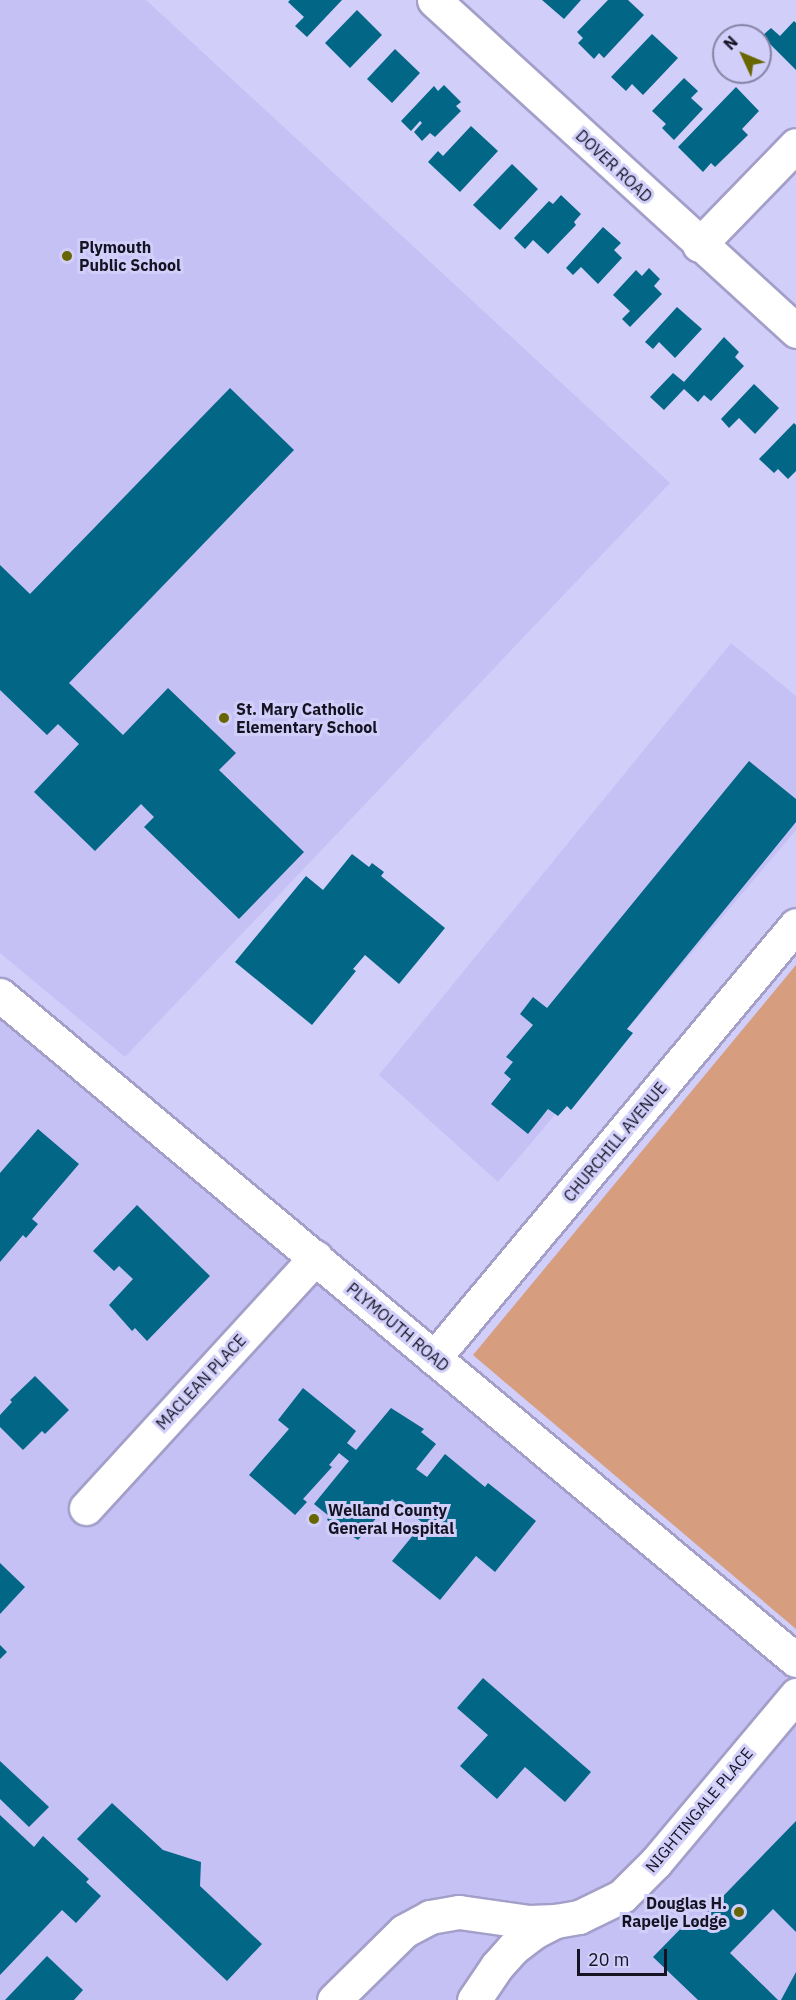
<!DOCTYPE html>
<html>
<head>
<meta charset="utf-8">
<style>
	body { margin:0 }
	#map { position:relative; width:796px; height:2000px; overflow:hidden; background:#d1cefa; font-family:"IBM Plex Sans",sans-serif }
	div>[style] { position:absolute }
	.built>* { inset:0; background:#c5c1f4 }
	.green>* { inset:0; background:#d79d7f }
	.building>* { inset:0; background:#026686 }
	.roads { filter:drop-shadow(2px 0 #a39fc9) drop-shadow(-2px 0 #a39fc9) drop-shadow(0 2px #a39fc9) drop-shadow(0 -2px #a39fc9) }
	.minor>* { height:33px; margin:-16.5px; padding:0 16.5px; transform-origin:16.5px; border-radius:16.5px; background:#fff }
	.tertiary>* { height:33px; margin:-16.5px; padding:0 16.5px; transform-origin:16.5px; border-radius:16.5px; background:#fff }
	.dots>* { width:16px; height:16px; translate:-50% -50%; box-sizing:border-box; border:3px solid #d1cefa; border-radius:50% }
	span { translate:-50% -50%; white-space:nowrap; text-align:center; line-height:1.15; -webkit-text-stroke:6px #d1cefa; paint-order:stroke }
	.street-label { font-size:16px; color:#151322 }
	.poi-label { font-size:16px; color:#151322; font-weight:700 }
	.left { translate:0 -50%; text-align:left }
	.right { translate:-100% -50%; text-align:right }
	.north { position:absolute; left:712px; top:24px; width:60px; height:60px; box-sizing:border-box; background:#d1cefa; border:2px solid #8683a4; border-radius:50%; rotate:314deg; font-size:16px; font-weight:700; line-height:24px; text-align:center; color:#151322 }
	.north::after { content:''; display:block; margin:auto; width:21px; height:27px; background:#676600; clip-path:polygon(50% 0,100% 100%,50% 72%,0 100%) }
	.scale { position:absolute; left:577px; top:1949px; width:90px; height:27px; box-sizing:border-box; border:3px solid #151322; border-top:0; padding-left:8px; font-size:18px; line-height:21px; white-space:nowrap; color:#151322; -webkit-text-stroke:4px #d1cefa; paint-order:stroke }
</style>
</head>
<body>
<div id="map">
	<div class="built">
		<div style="clip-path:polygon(0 0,146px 0,670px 483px,125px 1057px,0 953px)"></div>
		<div style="clip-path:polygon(731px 643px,796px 696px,796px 830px,498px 1182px,379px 1075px)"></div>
		<div style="clip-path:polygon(0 995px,796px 1660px,796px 2000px,0 2000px)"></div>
	</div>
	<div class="green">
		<div style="clip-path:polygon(796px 965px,796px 1629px,473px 1355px)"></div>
	</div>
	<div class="building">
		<div style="clip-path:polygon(290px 0,342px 0,307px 37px,295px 26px,304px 17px,288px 2px)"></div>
		<div style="clip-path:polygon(542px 0,581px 0,564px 19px)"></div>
		<div style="clip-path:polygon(608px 0,628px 0,644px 15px,604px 58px,599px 53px,594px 59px,578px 43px,583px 38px,577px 32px)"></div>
		<div style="clip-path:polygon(357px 10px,382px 35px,350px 68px,325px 43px)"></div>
		<div style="clip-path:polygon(794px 21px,796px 23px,796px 70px,762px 36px,771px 28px,780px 36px)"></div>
		<div style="clip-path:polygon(652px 34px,678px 58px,643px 95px,632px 84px,626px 91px,611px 77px)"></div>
		<div style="clip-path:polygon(395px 49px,420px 73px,392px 103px,367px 79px)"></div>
		<div style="clip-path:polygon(684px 78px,698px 91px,691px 98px,703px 109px,674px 140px,662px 128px,666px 124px,652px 111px)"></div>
		<div style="clip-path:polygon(444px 85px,461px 102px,456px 106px,461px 111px,435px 137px,430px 133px,422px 141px,414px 132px,422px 123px,420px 121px,411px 131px,401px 121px,434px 86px,438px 91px)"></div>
		<div style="clip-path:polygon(736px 87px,759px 111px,742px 129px,748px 135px,715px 167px,711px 163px,703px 172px,678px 147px)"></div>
		<div style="clip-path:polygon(471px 126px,498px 151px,460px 192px,428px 162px,438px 151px,443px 156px)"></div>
		<div style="clip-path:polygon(512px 164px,538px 189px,500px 230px,473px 205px)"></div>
		<div style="clip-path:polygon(561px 195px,581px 214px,574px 222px,576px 225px,548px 254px,533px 240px,525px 249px,514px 238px,549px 201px,553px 204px)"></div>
		<div style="clip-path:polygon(603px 227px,621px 243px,614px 250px,622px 258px,598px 284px,581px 267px,573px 275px,566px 268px)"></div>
		<div style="clip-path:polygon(649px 268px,660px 279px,654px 286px,662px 294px,630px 327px,622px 319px,630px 311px,613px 295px,636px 270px,642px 276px)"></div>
		<div style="clip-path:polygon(677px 307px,702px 329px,675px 358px,659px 342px,653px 349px,645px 342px)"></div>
		<div style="clip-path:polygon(724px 337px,739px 352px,735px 357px,744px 366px,711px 401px,704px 395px,698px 402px,684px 389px,664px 410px,650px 397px,673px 373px,684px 382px)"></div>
		<div style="clip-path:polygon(754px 384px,779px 408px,755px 434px,739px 418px,729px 428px,721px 419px)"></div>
		<div style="clip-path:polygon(230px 388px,294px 450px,69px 683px,123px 735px,168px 688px,236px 753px,219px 770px,304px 852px,239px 919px,144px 827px,154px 817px,141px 804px,95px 851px,34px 792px,79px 744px,58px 724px,47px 735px,0 690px,0 565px,30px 594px)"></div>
		<div style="clip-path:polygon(794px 423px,796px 425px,796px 471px,788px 479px,778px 469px,774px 473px,759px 459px)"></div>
		<div style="clip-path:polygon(749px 761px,796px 799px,796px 822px,627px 1029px,633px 1033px,571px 1110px,567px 1106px,558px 1116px,548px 1109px,528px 1134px,491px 1104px,511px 1079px,504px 1073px,513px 1062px,506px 1057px,533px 1025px,520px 1014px,533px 997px,547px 1008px)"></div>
		<div style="clip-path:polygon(352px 854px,369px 867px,372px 863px,384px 872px,381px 876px,445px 928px,399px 984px,365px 955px,353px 969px,356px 971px,312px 1025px,235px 962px,306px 876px,323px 890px)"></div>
		<div style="clip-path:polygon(38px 1129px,79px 1164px,32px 1219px,38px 1224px,26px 1238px,23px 1235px,0 1262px,0 1173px)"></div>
		<div style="clip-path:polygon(137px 1205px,210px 1276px,147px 1341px,135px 1328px,132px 1331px,109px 1305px,133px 1279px,119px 1266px,114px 1271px,93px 1251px)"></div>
		<div style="clip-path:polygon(35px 1376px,69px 1410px,45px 1434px,42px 1431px,23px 1450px,0 1427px,0 1415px,12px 1402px,10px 1400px)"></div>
		<div style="clip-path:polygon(303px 1388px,356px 1431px,347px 1443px,356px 1450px,391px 1408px,424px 1429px,421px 1432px,436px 1444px,416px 1469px,427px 1477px,445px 1454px,485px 1487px,488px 1483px,536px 1521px,495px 1572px,476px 1556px,440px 1600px,392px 1561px,423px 1523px,392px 1499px,358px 1540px,327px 1520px,329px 1516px,314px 1504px,349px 1461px,339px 1453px,329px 1465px,332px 1467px,303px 1499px,307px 1502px,295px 1515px,249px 1475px,289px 1429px,278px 1420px)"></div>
		<div style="clip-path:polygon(0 1563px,25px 1587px,0 1614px)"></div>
		<div style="clip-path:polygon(0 1645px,7px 1652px,0 1659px)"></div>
		<div style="clip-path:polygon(483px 1678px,591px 1772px,565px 1802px,525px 1767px,497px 1799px,460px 1766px,488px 1735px,457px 1708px)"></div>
		<div style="clip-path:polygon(0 1761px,49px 1807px,29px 1827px,0 1799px)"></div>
		<div style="clip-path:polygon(112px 1803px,163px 1850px,201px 1862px,200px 1886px,262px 1944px,227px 1981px,77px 1839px)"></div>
		<div style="clip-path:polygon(0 1815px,34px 1847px,43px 1836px,89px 1879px,86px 1882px,101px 1896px,76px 1923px,62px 1910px,0 1975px)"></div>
		<div style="clip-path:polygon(796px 1821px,796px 1932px,773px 1909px,730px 1953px,778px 2000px,698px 2000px,653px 1957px,694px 1915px,699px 1921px)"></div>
		<div style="clip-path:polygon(47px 1956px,83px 1990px,74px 2000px,5px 2000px)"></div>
		<div style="clip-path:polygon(796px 1972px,796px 2000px,781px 2000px)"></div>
	</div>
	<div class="roads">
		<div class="minor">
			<div style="left:434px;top:0;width:491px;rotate:42.4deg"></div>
			<div style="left:699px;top:245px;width:139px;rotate:-45.9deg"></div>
			<div style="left:434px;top:1358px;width:564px;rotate:-50.1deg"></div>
			<div style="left:86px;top:1508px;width:340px;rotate:-47.5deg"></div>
			<div style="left:334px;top:2000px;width:98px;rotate:-44.6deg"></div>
			<div style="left:404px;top:1931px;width:30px;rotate:-28deg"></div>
			<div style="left:430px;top:1917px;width:29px;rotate:-10deg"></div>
			<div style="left:459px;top:1912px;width:71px;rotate:8.1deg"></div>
			<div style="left:529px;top:1922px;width:27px;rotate:-2deg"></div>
			<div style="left:556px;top:1921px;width:23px;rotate:-10deg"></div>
			<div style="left:579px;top:1917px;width:48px;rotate:-26deg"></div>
			<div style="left:622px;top:1896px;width:48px;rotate:-45deg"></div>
			<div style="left:656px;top:1862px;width:218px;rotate:-50deg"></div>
			<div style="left:474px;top:2000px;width:41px;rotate:-55.9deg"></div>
			<div style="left:497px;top:1966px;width:24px;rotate:-48deg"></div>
			<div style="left:513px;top:1948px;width:26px;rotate:-37deg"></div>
			<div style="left:534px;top:1932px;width:25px;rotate:-27deg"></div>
		</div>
		<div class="tertiary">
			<div style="left:0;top:995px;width:1037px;rotate:39.88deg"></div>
		</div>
	</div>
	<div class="dots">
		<div style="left:67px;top:256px;background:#676600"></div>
		<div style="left:224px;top:718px;background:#676600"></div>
		<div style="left:314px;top:1519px;background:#676600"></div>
		<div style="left:739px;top:1912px;background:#676600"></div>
	</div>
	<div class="street-label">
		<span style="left:614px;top:166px;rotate:43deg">DOVER ROAD</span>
		<span style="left:615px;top:1142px;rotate:-50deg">CHURCHILL AVENUE</span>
		<span style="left:398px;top:1327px;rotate:40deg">PLYMOUTH ROAD</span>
		<span style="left:201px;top:1382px;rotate:-47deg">MACLEAN PLACE</span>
		<span style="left:699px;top:1810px;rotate:-50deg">NIGHTINGALE PLACE</span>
	</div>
	<div class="poi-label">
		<span class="left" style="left:79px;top:256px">Plymouth<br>Public School</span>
		<span class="left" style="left:236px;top:718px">St. Mary Catholic<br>Elementary School</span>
		<span class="left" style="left:328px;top:1519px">Welland County<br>General Hospital</span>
		<span class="right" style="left:727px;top:1912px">Douglas H.<br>Rapelje Lodge</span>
	</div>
	<div class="north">N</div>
	<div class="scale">20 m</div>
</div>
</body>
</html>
